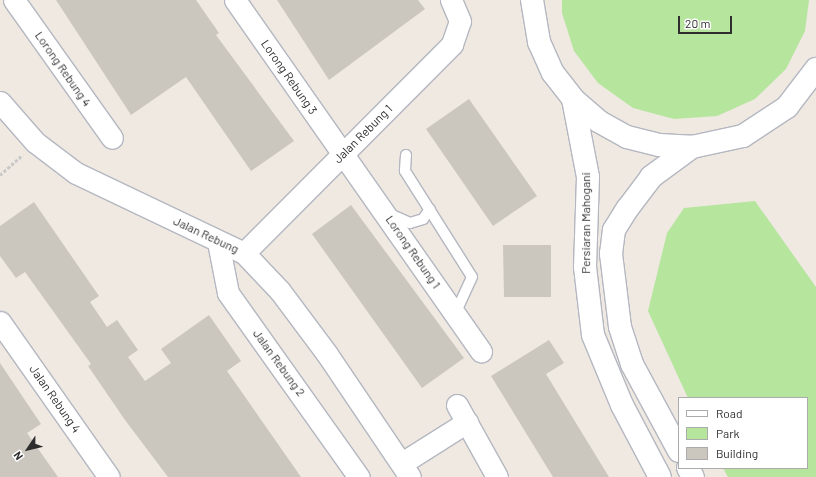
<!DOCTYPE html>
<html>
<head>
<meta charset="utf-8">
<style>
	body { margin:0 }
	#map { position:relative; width:816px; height:477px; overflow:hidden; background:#efe9e1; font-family:Barlow,sans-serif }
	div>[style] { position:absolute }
	.green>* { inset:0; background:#b6e59e }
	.building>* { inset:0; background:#cbc7bf }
	.path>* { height:2.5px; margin-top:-1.25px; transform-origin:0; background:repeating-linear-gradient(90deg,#c9c9c9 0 3px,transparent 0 5px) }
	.roads { filter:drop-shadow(1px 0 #b4b7c1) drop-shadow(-1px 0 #b4b7c1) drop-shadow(0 1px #b4b7c1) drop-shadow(0 -1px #b4b7c1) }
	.lane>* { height:10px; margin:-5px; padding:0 5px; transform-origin:5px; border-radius:5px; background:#fff }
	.street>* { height:21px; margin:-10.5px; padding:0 10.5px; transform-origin:10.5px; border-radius:10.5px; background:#fff }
	.secondary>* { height:22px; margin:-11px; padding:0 11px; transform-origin:11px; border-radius:11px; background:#fff }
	span { translate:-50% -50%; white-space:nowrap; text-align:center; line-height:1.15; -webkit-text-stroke:3px #fff; paint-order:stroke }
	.street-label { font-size:12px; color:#2e2e2e }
	.legend { position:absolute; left:678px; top:397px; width:130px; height:72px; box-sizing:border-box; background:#fff; border:1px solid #ababab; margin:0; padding:5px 7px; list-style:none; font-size:12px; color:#2e2e2e }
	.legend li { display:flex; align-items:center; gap:8px; height:20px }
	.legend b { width:20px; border:1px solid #ababab }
	.north { position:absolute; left:8px; top:429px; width:40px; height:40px; -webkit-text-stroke:3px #fff; paint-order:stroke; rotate:235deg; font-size:11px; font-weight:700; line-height:16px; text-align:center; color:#2e2e2e }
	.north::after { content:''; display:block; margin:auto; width:14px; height:18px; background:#2e2e2e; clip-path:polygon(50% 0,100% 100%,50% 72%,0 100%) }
	.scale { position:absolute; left:678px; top:16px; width:54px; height:18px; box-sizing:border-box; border:2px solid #2e2e2e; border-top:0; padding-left:5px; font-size:12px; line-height:14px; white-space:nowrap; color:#2e2e2e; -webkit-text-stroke:3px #fff; paint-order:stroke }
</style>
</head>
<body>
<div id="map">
	<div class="green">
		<div style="clip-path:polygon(562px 0,809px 0,805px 31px,786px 69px,755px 99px,717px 116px,674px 119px,633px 108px,598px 83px,574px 51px,562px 13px)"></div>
		<div style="clip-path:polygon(755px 201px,816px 287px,816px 477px,728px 477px,723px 468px,807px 468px,807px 398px,688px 398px,648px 311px,667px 233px,684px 208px)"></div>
	</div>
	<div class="building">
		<div style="clip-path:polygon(56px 0,196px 0,219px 33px,216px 35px,294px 141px,251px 171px,186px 77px,131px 115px)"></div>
		<div style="clip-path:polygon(277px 0,418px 0,425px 9px,329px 80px)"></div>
		<div style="clip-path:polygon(469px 99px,537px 196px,493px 226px,426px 129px)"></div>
		<div style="clip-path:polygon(34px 202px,99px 296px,90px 302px,107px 327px,117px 320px,138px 350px,128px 357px,145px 381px,171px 363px,161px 349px,209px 315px,241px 361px,227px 371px,301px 477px,168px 477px,125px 420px,88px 366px,91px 364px,25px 272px,16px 278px,0 256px,0 226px)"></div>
		<div style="clip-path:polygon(351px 205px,464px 358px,422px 388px,312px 234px)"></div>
		<div style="clip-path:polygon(503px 245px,551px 245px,551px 297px,504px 297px)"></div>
		<div style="clip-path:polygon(549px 340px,564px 363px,546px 374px,609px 477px,553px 477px,491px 376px)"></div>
		<div style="clip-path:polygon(0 363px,41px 424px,27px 433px,58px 477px,0 477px)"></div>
	</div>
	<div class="path">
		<div style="left:0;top:175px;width:30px;rotate:-42deg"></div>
	</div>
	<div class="roads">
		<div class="lane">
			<div style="left:406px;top:155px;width:16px;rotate:94deg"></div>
			<div style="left:405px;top:171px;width:125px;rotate:57.7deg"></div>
			<div style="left:472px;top:277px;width:41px;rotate:114.7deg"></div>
			<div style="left:390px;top:214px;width:22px;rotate:24deg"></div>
			<div style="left:410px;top:223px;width:14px;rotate:-17deg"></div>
			<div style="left:423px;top:219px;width:12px;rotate:-55deg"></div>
		</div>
		<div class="street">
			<div style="left:14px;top:0;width:169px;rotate:54.6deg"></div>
			<div style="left:235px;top:0;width:429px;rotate:55deg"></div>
			<div style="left:0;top:102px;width:53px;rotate:48.8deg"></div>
			<div style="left:35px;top:142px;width:51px;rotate:37.1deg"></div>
			<div style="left:76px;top:173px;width:186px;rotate:25.5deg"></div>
			<div style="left:244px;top:253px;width:52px;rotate:46.5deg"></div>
			<div style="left:280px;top:291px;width:79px;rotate:53.3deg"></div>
			<div style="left:327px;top:354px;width:148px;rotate:56deg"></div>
			<div style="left:218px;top:242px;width:52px;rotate:78.9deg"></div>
			<div style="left:228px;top:293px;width:226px;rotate:54.6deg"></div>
			<div style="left:244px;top:253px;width:295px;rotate:-45.1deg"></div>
			<div style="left:452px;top:44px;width:24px;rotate:-71deg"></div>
			<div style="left:460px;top:21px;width:23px;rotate:-113deg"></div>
			<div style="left:0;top:322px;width:189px;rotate:54.9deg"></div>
			<div style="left:457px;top:405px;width:82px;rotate:60.9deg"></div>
			<div style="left:402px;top:463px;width:77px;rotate:-32.2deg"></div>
		</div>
		<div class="secondary">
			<div style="left:532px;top:0;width:43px;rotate:80.5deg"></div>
			<div style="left:539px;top:42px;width:34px;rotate:66deg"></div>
			<div style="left:553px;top:73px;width:33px;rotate:52deg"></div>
			<div style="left:573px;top:99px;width:33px;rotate:41deg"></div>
			<div style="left:598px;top:121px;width:33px;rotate:29deg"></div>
			<div style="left:627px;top:137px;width:33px;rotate:14deg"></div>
			<div style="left:659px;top:145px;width:33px;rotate:3deg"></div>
			<div style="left:692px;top:147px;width:52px;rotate:-12.2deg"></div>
			<div style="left:743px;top:136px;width:53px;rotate:-33.4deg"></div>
			<div style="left:787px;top:107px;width:48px;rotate:-52.7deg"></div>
			<div style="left:573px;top:99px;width:79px;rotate:79.1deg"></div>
			<div style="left:588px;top:177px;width:90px;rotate:91.9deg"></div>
			<div style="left:585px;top:267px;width:68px;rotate:83.3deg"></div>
			<div style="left:593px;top:335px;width:76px;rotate:67.5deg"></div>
			<div style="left:622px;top:405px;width:81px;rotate:62.2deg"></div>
			<div style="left:679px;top:451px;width:99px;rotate:-118.4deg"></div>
			<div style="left:632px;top:364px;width:39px;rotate:-108deg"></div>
			<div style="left:620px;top:327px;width:74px;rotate:-97deg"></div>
			<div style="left:611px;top:254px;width:24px;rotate:-83deg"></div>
			<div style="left:614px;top:230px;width:26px;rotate:-58deg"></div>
			<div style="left:628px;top:208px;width:39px;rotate:-53deg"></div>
			<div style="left:651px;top:177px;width:51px;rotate:-36.2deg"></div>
			<div style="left:688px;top:468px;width:10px;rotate:61deg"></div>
		</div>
	</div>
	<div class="street-label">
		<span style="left:63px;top:69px;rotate:55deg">Lorong Rebung 4</span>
		<span style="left:289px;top:77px;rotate:55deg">Lorong Rebung 3</span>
		<span style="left:363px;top:134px;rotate:-45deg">Jalan Rebung 1</span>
		<span style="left:586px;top:223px;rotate:-90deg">Persiaran Mahogani</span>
		<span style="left:206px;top:235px;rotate:25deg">Jalan Rebung</span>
		<span style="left:413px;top:252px;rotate:55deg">Lorong Rebung 1</span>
		<span style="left:279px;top:363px;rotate:54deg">Jalan Rebung 2</span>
		<span style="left:55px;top:399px;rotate:55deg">Jalan Rebung 4</span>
	</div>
	<ul class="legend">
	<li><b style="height:5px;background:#fff"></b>Road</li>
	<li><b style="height:11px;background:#b6e59e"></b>Park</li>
	<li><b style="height:11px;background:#cbc7bf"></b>Building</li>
	</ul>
	<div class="north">N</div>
	<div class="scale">20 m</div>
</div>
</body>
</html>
